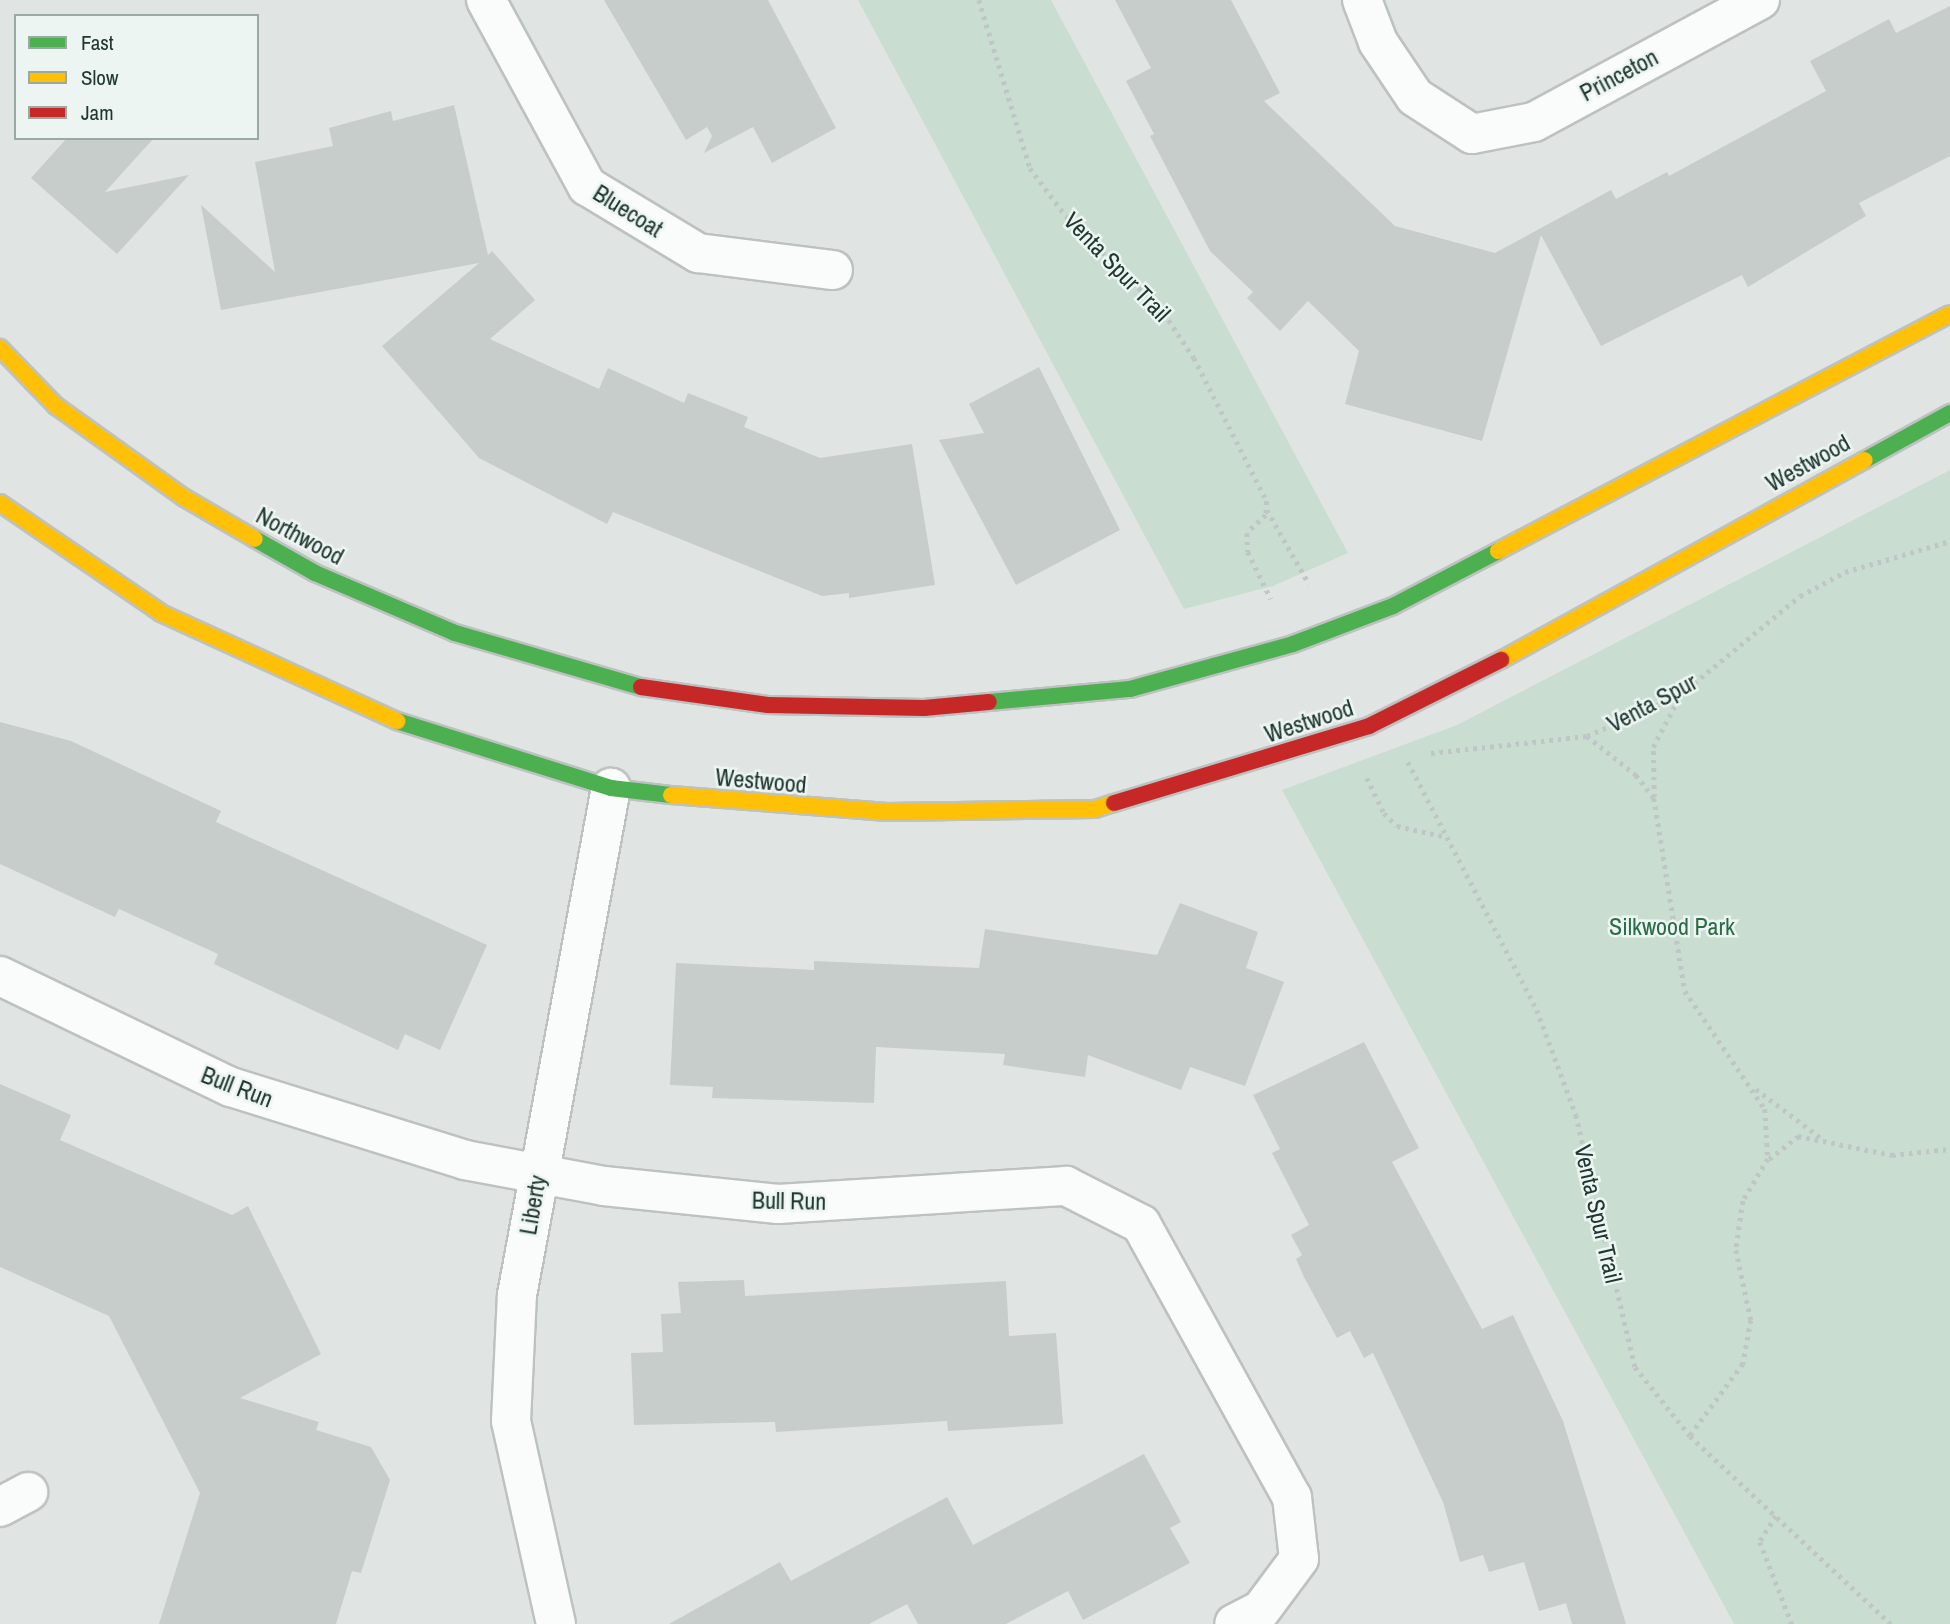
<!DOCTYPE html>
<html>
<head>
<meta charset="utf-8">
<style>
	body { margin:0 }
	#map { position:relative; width:1950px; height:1624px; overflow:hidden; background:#e0e5e3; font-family:"Archivo Narrow",sans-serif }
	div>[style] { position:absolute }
	.green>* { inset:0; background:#c9ded0 }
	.building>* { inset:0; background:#c7cdcb }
	.path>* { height:4.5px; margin-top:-2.25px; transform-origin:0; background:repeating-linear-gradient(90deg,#bfc6c5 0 3.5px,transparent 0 8.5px) }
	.roads { filter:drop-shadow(2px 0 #bdc2c0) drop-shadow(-2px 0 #bdc2c0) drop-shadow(0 2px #bdc2c0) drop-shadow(0 -2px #bdc2c0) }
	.street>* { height:38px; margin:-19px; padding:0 19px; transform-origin:19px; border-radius:19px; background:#fafbfb }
	.fast>* { height:16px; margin:-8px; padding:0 8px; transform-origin:8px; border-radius:8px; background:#4caf50 }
	.slow>* { height:16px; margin:-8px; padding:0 8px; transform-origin:8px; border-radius:8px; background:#ffc107 }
	.jam>* { height:16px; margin:-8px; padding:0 8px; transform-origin:8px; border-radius:8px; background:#c62828 }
	span { translate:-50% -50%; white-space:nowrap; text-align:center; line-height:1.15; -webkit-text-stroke:5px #edf5f2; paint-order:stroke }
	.street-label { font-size:24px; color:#203731 }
	.park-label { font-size:24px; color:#2d6b47 }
	.legend { position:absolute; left:14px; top:14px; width:245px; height:126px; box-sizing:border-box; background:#edf5f2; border:2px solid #9ba9a5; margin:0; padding:9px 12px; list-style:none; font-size:21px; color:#203731 }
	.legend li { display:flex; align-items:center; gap:14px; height:35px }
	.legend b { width:35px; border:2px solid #9ba9a5 }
</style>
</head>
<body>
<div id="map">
	<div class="green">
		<div style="clip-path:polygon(858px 0,1051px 0,1348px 553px,1273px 586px,1184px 609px)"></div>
		<div style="clip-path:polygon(1950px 470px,1950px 1624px,1734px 1624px,1282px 790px,1457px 725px)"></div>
	</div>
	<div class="building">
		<div style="clip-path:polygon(604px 0,768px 0,836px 128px,772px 163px,753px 127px,704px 153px,712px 136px,707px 127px,686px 140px)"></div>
		<div style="clip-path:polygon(1115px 0,1231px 0,1280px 93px,1264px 101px,1395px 226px,1495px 253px,1611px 190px,1616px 199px,1667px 172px,1669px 176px,1826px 91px,1810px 61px,1889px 19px,1896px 33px,1950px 6px,1950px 156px,1859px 203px,1866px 216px,1748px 287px,1742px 275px,1601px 346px,1541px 235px,1482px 441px,1345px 404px,1359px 351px,1308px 301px,1280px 331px,1247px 298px,1253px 292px,1210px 251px,1150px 136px,1154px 134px,1126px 81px,1151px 68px)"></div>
		<div style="clip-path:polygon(454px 105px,488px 255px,492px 251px,535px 300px,490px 339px,599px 389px,608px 368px,684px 403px,688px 393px,748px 417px,744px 427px,820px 458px,912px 444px,935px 585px,849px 598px,849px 593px,822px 596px,613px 512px,607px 524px,479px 458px,382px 346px,479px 263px,221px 310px,201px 205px,275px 272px,255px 162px,333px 146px,329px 128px,391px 111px,393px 121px)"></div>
		<div style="clip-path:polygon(67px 138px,154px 138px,105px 192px,189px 175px,117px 254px,31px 178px)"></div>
		<div style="clip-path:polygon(1039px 367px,1120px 530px,1016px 585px,939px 440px,984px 433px,969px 404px)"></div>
		<div style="clip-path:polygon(0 722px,71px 741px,221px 811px,216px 822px,487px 945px,440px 1050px,405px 1034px,398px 1050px,214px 964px,218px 954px,119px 909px,115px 917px,0 864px)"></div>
		<div style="clip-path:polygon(1180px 903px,1258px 932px,1246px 968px,1284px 982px,1245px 1086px,1190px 1067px,1181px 1090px,1088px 1055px,1085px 1077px,1003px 1065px,1005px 1054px,876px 1047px,874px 1103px,712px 1098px,713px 1087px,670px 1085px,676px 963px,814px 970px,814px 961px,979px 968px,985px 929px,1157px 955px)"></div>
		<div style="clip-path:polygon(1364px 1042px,1419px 1148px,1392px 1162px,1482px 1329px,1513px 1315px,1563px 1421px,1626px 1624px,1572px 1624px,1566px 1603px,1539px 1611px,1524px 1562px,1489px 1572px,1483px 1555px,1460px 1562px,1443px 1502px,1373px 1353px,1364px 1358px,1350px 1331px,1337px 1338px,1304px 1277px,1296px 1259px,1302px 1255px,1291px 1235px,1309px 1225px,1272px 1153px,1280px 1149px,1253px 1095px)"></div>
		<div style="clip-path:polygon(0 1084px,71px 1115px,60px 1140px,232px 1215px,248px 1206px,321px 1354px,240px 1398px,319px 1422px,316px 1430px,371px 1447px,390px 1480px,361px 1573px,352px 1571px,336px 1624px,159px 1624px,200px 1493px,109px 1316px,0 1267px)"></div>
		<div style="clip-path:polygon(744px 1280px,745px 1296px,1006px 1281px,1009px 1336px,1056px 1333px,1063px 1424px,948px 1431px,947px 1421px,776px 1432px,775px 1422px,634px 1425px,631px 1353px,663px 1352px,661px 1314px,681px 1313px,678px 1282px)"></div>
		<div style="clip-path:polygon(1144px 1454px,1181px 1522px,1170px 1528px,1190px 1563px,1083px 1620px,1068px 1591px,1006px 1624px,918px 1624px,907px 1604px,869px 1624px,669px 1624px,780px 1562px,791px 1581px,947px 1497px,973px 1545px)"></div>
	</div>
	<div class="path">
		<div style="left:979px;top:0;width:176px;rotate:73.1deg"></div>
		<div style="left:1030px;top:168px;width:60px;rotate:53.1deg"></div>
		<div style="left:1066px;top:216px;width:138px;rotate:44.7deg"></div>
		<div style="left:1164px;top:313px;width:54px;rotate:56.3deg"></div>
		<div style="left:1194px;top:358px;width:161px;rotate:63deg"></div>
		<div style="left:1267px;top:501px;width:14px;rotate:94deg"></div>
		<div style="left:1266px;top:515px;width:26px;rotate:137deg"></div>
		<div style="left:1247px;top:533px;width:19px;rotate:87deg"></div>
		<div style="left:1248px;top:552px;width:52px;rotate:63.9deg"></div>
		<div style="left:1267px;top:510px;width:85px;rotate:60.4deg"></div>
		<div style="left:1587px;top:736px;width:63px;rotate:38.5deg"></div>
		<div style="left:1636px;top:775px;width:29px;rotate:52deg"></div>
		<div style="left:1654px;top:798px;width:195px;rotate:80.9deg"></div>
		<div style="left:1685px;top:991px;width:143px;rotate:55.9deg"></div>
		<div style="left:1765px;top:1109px;width:50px;rotate:86.6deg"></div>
		<div style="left:1768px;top:1159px;width:49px;rotate:120.8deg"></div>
		<div style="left:1743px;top:1201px;width:49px;rotate:98.1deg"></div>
		<div style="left:1736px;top:1250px;width:72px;rotate:77.9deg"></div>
		<div style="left:1751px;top:1320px;width:45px;rotate:100.3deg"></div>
		<div style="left:1743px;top:1364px;width:89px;rotate:126.4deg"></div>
		<div style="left:1431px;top:753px;width:157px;rotate:-6.2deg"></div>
		<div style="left:1587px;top:736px;width:103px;rotate:-24.1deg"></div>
		<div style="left:1681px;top:694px;width:154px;rotate:-39.5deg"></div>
		<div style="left:1800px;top:596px;width:51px;rotate:-28.1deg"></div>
		<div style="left:1845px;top:572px;width:109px;rotate:-16.4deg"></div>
		<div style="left:1408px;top:762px;width:85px;rotate:62.5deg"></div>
		<div style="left:1367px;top:778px;width:39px;rotate:64deg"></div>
		<div style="left:1384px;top:813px;width:18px;rotate:45deg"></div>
		<div style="left:1397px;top:826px;width:51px;rotate:12.4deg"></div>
		<div style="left:1447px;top:837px;width:195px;rotate:62.5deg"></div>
		<div style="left:1537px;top:1010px;width:112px;rotate:69.6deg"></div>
		<div style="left:1576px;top:1115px;width:259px;rotate:76.8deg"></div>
		<div style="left:1635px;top:1367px;width:88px;rotate:51.4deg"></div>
		<div style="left:1690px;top:1436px;width:275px;rotate:43.1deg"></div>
		<div style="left:1654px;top:797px;width:50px;rotate:-91.1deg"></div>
		<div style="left:1653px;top:747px;width:60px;rotate:-62.2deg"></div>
		<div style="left:1756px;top:1089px;width:81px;rotate:37deg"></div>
		<div style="left:1769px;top:1159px;width:37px;rotate:-38deg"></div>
		<div style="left:1798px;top:1136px;width:96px;rotate:11.4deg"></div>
		<div style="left:1892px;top:1155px;width:58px;rotate:-5.9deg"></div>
		<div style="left:1776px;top:1516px;width:31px;rotate:122deg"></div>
		<div style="left:1760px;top:1542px;width:88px;rotate:68.7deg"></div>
	</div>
	<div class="roads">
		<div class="street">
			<div style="left:486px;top:0;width:212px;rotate:61.5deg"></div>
			<div style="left:587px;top:186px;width:130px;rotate:31.1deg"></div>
			<div style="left:698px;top:253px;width:136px;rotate:7.2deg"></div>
			<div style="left:1362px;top:0;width:45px;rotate:69.1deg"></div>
			<div style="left:1378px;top:42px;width:66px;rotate:56.1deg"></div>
			<div style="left:1415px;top:97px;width:68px;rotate:33deg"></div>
			<div style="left:1472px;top:134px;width:63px;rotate:-11deg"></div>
			<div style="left:1534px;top:122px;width:257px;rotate:-28.4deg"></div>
			<div style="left:0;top:976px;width:256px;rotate:25.7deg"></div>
			<div style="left:231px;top:1087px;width:245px;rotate:17.3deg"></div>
			<div style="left:465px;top:1160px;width:141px;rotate:10.6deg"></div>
			<div style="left:604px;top:1186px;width:175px;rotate:5.9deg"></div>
			<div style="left:778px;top:1204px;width:289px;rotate:-3.6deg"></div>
			<div style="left:1066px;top:1186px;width:84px;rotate:26.9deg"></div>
			<div style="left:1141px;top:1224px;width:312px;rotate:61.1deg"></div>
			<div style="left:1292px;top:1497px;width:62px;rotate:83.6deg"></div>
			<div style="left:1299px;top:1559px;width:64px;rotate:126.7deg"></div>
			<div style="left:1261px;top:1610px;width:30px;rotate:153deg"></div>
			<div style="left:0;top:1507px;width:32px;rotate:-28deg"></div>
			<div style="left:556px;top:1624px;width:208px;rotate:-102.5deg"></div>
			<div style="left:511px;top:1421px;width:126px;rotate:-87.3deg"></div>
			<div style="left:517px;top:1295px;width:516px;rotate:-79.5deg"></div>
		</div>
		<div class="fast">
			<div style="left:1865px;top:460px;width:97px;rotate:-28.9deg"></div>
			<div style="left:255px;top:539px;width:69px;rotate:29.5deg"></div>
			<div style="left:315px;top:573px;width:152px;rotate:23.2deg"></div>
			<div style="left:455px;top:633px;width:194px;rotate:16.2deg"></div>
			<div style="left:989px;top:702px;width:142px;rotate:-5.3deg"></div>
			<div style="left:1130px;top:689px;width:169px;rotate:-15.4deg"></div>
			<div style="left:1293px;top:644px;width:107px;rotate:-20.8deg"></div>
			<div style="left:1393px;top:606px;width:119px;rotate:-27.6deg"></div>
			<div style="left:397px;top:721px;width:224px;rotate:17.4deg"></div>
			<div style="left:611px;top:788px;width:60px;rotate:6.7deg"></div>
		</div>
		<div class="slow">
			<div style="left:0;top:348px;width:81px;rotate:46deg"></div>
			<div style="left:56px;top:406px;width:156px;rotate:35.6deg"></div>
			<div style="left:183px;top:497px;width:83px;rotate:30.3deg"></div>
			<div style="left:0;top:503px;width:195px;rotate:34.3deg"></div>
			<div style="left:161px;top:613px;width:260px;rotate:24.6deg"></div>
			<div style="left:1498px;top:551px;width:510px;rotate:-27.67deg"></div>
			<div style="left:1501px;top:660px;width:415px;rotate:-28.8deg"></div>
			<div style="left:671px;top:795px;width:217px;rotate:4.5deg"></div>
			<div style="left:887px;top:812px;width:208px;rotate:-0.8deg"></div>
			<div style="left:1095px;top:809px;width:20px;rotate:-18deg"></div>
		</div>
		<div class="jam">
			<div style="left:641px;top:687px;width:128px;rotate:8.1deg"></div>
			<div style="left:768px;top:705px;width:156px;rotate:1.1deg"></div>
			<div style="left:924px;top:708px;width:65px;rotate:-5.3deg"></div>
			<div style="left:1114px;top:803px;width:266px;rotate:-16.8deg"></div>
			<div style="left:1369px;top:726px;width:148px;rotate:-26.6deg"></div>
		</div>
	</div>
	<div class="street-label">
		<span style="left:1619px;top:75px;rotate:-28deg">Princeton</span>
		<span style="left:628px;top:211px;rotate:32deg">Bluecoat</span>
		<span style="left:1117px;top:267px;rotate:46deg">Venta Spur Trail</span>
		<span style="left:1808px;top:463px;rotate:-29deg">Westwood</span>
		<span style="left:300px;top:536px;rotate:28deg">Northwood</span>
		<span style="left:1652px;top:703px;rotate:-28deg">Venta Spur</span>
		<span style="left:1309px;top:721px;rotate:-18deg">Westwood</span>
		<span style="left:761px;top:781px;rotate:5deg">Westwood</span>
		<span style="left:237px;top:1087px;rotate:21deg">Bull Run</span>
		<span style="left:789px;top:1201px;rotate:1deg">Bull Run</span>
		<span style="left:533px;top:1205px;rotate:-80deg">Liberty</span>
		<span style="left:1598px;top:1214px;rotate:77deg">Venta Spur Trail</span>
	</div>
	<div class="park-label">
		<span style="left:1672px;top:927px">Silkwood Park</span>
	</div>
	<ul class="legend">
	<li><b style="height:9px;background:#4caf50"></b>Fast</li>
	<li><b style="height:9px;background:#ffc107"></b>Slow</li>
	<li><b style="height:9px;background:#c62828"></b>Jam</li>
	</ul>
</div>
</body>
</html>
